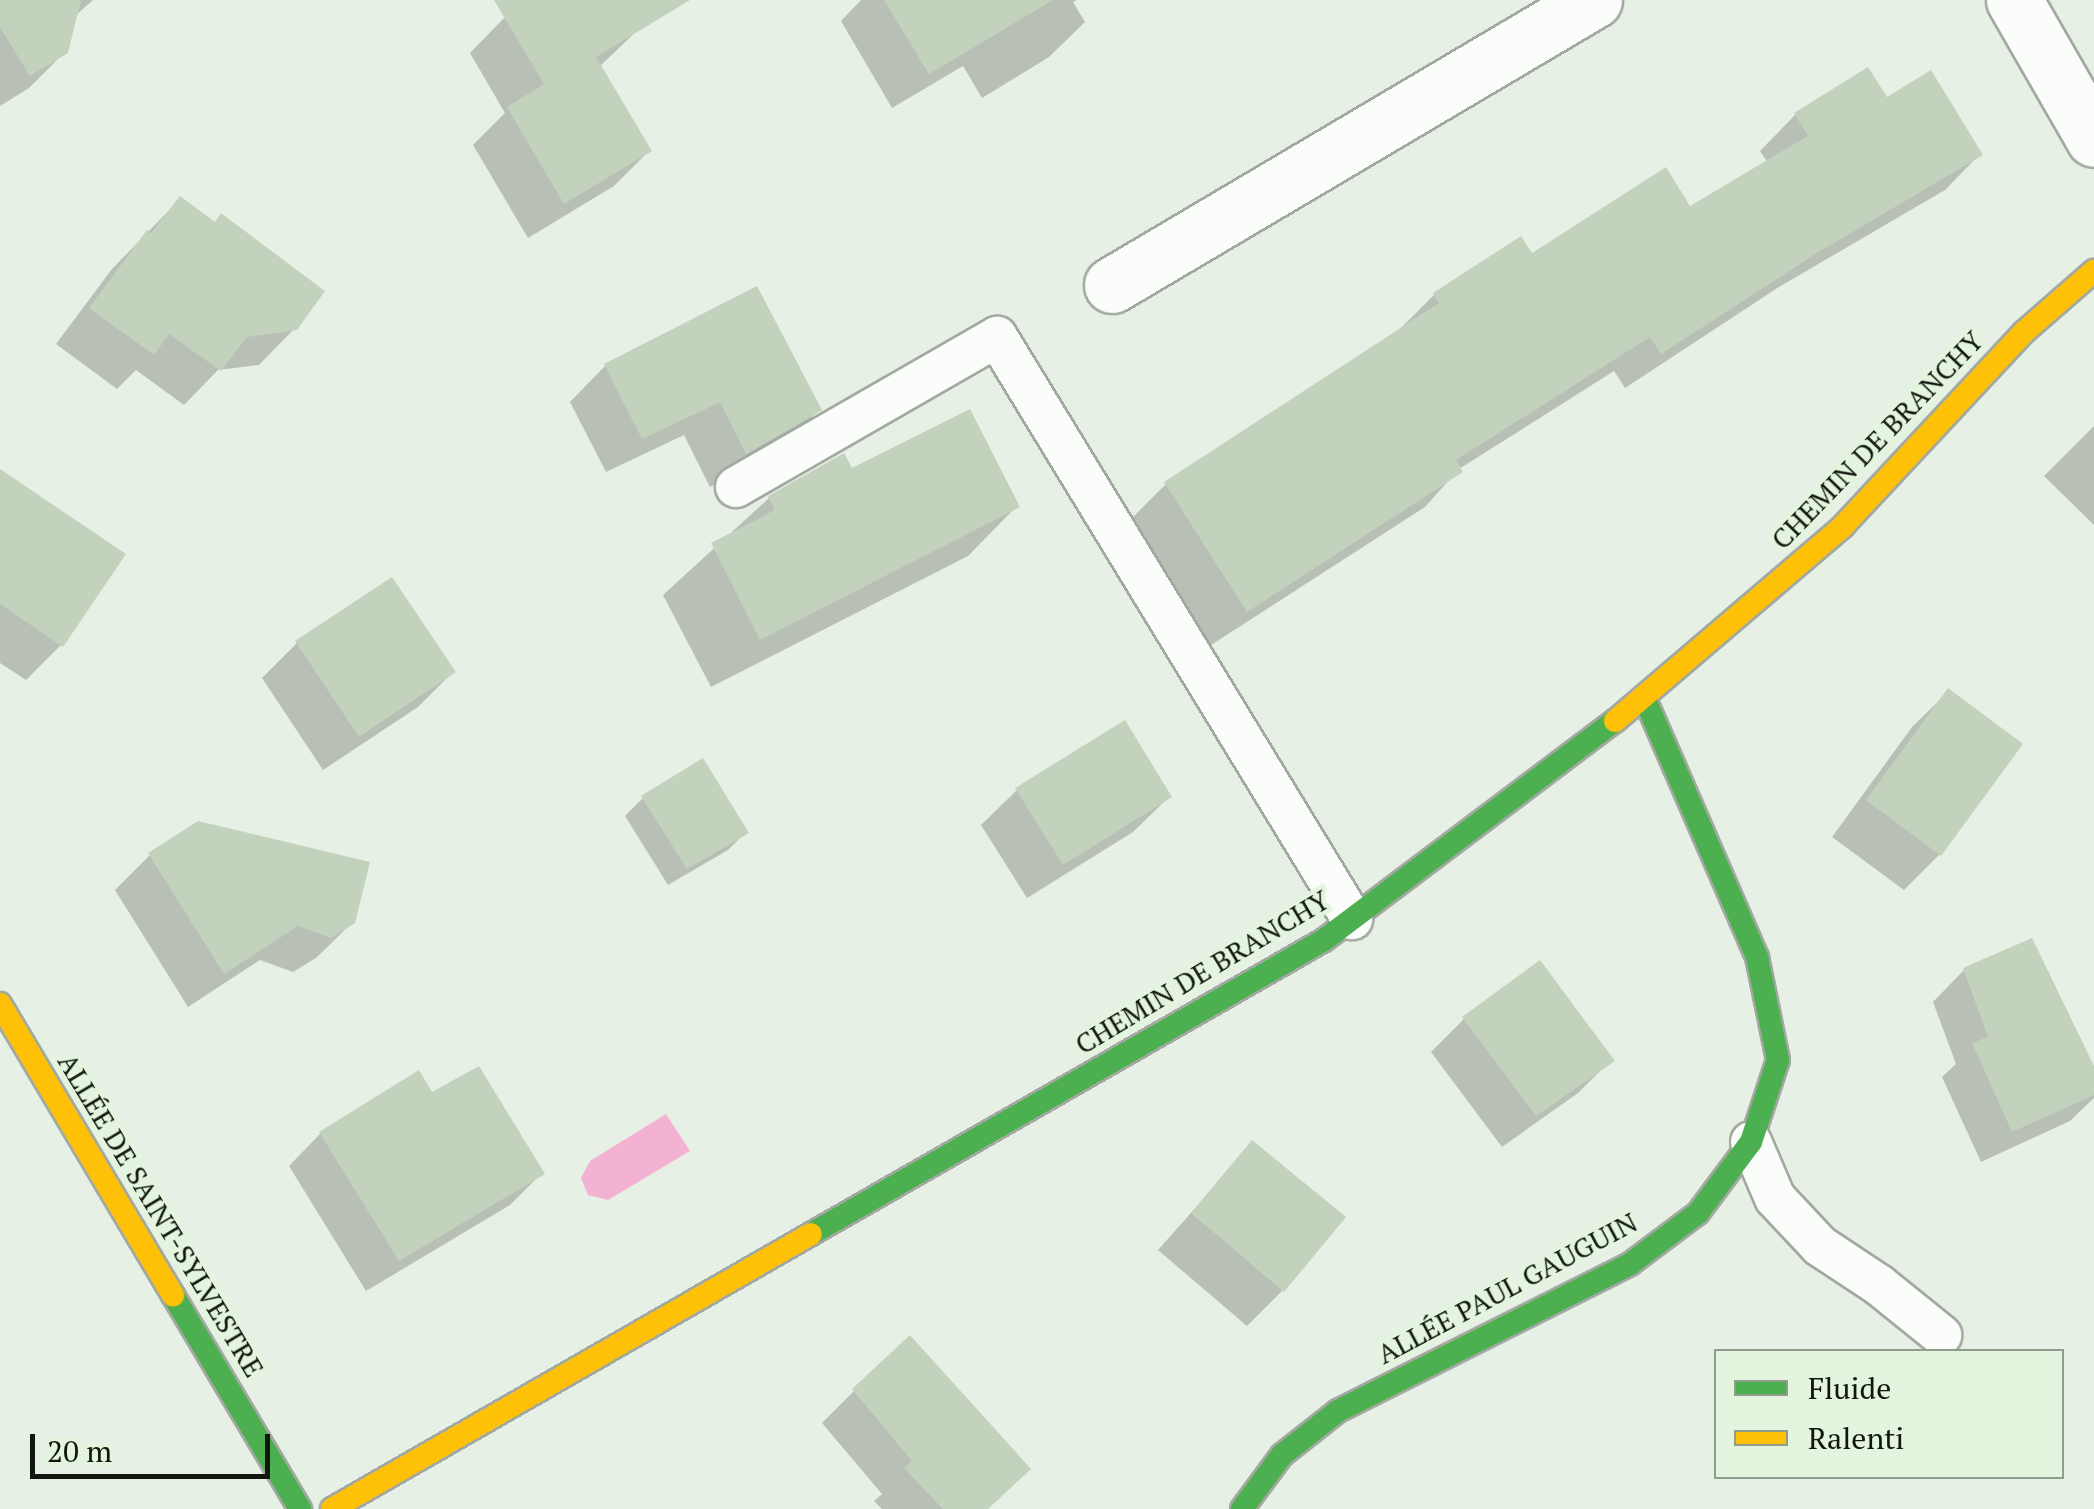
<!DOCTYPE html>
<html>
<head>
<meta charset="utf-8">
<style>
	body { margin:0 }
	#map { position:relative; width:2094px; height:1509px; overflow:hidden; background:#e7f0e4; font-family:"PT Serif",serif }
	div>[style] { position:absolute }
	.water>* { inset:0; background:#f3b2d2 }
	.shadow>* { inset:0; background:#0003 }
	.building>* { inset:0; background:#c2d2bd }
	.roads { filter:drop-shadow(2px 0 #a2a9a0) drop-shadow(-2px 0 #a2a9a0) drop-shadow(0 2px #a2a9a0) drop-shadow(0 -2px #a2a9a0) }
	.lane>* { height:40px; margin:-20px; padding:0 20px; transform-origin:20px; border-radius:20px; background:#fbfdfb }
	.street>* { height:55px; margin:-27.5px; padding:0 27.5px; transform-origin:27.5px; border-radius:27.5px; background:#fbfdfb }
	.fast>* { height:22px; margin:-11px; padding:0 11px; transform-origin:11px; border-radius:11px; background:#4caf50 }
	.slow>* { height:22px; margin:-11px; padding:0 11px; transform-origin:11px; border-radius:11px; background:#ffc107 }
	span { translate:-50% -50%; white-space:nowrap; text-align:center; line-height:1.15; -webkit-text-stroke:9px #e4f5df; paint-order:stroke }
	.street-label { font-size:28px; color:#11170f }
	.legend { position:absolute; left:1714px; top:1349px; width:350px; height:130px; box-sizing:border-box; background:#e4f5df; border:2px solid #909c8c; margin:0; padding:12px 18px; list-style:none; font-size:30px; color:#11170f }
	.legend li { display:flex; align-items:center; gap:20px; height:50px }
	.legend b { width:50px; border:2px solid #909c8c }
	.scale { position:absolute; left:30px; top:1434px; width:240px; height:45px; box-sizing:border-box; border:5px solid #11170f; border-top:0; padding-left:12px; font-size:30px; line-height:35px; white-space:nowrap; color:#11170f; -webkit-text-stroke:8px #e4f5df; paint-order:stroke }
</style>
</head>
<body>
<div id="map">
	<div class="water">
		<div style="clip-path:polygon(666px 1114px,690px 1151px,608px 1200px,588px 1195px,581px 1178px,590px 1161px)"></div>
	</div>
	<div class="shadow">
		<div style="clip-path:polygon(0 0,93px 0,74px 17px,65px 52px,29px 88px,0 106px)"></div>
		<div style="clip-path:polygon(535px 0,624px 0,640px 28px,599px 67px,649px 151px,614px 186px,528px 238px,473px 145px,505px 113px,470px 53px,505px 17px)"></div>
		<div style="clip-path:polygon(861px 0,1077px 0,1073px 2px,1085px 22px,1049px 57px,982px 98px,963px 66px,892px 108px,841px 21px)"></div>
		<div style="clip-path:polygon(1867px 70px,1886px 100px,1980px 154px,1945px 190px,1779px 287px,1625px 388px,1614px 371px,1459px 469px,1425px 507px,1211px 645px,1131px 519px,1166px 484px,1399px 330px,1434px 295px,1520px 239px,1531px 256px,1689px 209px,1768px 163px,1760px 151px,1795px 115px)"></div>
		<div style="clip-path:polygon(180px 199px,214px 224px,295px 328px,259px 365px,218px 370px,184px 405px,136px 370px,117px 389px,56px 344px,112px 269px)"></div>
		<div style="clip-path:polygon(605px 366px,819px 410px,783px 445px,710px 487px,684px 435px,606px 472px,570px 402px)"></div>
		<div style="clip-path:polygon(2094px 426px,2094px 525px,2044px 476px)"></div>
		<div style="clip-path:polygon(0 472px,61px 645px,26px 680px,0 663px)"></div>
		<div style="clip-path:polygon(851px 472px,1017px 506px,968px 556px,711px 687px,663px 595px,769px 498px)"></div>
		<div style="clip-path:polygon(297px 643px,453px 672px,418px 707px,323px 770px,262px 678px)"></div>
		<div style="clip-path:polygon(1948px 692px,2020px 745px,1939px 855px,1904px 890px,1832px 837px,1912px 727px)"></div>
		<div style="clip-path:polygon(1017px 790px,1169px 797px,1133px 832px,1027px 898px,981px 825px)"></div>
		<div style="clip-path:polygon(643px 798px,746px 832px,728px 850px,668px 885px,625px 816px)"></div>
		<div style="clip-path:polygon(150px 855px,353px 922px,316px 958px,293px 972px,260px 960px,188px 1007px,115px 890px)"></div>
		<div style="clip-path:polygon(1964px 970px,2048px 971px,2094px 1072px,2094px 1098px,2070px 1121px,1981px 1162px,1942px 1077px,1956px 1064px,1933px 1002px)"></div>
		<div style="clip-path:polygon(1464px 1019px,1611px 1060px,1578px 1093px,1502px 1147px,1431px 1052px)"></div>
		<div style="clip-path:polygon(418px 1074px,431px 1096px,542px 1173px,510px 1205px,366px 1291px,289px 1166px,320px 1134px)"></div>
		<div style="clip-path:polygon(1253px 1143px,1282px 1291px,1247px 1326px,1158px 1250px)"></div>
		<div style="clip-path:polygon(854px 1391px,987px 1509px,882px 1509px,874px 1501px,882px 1494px,822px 1423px)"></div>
	</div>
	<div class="building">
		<div style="clip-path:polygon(0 0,81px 0,68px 53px,30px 76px,0 27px)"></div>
		<div style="clip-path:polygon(494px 0,690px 0,596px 57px,652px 151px,564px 204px,507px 107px,544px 84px)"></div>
		<div style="clip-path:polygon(884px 0,1053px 0,929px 74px)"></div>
		<div style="clip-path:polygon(1868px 67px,1887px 97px,1931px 70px,1983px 155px,1817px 253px,1661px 354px,1650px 337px,1456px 460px,1463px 472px,1247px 612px,1164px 482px,1439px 303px,1433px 293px,1521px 236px,1532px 253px,1666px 167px,1690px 206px,1808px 136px,1794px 113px)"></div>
		<div style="clip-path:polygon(180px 196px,215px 222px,221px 213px,325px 291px,297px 330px,247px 337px,221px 371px,169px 334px,154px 355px,89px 308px,147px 230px,151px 233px)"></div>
		<div style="clip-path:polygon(757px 286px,822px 410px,746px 454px,720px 402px,642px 439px,604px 364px)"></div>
		<div style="clip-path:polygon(970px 409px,1020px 507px,760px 640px,711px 543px,775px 510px,768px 496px,844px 453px,852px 468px)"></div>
		<div style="clip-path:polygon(0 469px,126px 554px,63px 647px,0 604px)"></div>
		<div style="clip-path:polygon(392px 577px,456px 672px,359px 737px,295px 641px)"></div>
		<div style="clip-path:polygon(1948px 688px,2023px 744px,1941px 856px,1866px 800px)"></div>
		<div style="clip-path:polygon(1125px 720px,1172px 797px,1063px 865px,1015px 788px)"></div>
		<div style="clip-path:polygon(703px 758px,749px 833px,687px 869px,641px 796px)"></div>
		<div style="clip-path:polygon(198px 821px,370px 862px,355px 923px,331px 938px,298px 926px,224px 974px,148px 853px)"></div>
		<div style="clip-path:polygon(2032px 938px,2094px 1066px,2094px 1095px,2012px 1132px,1972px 1043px,1988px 1037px,1963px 968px)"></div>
		<div style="clip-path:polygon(1540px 960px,1615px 1061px,1536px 1116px,1462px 1017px)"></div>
		<div style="clip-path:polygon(479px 1066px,545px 1174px,399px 1261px,319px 1132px,419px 1070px,432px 1092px)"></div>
		<div style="clip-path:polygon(1252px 1140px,1346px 1217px,1284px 1292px,1191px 1213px)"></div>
		<div style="clip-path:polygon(910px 1335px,1031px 1469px,988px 1509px,943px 1509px,904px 1468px,912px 1461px,852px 1389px)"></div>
	</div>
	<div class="roads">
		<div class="lane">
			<div style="left:736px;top:487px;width:301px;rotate:-29.9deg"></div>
			<div style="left:997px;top:337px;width:682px;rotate:58.62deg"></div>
			<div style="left:1751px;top:1142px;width:61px;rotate:66.8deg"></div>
			<div style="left:1775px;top:1198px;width:66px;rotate:46.8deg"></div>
			<div style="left:1820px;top:1246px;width:71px;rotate:33.5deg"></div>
			<div style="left:1879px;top:1285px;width:80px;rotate:38.9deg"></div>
		</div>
		<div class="street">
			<div style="left:2014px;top:0;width:160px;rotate:60.1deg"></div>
			<div style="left:1112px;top:285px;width:560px;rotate:-30.6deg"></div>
		</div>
		<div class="fast">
			<div style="left:811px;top:1234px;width:591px;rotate:-29.82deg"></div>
			<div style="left:1324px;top:940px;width:364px;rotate:-37deg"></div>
			<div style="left:173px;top:1295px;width:249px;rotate:59.3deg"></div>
			<div style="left:1242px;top:1509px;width:67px;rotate:-53.5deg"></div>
			<div style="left:1282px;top:1455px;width:71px;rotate:-38.2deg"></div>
			<div style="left:1338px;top:1411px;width:327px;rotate:-26.7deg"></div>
			<div style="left:1630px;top:1264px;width:85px;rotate:-36.9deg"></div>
			<div style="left:1698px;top:1213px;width:89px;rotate:-53.3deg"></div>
			<div style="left:1751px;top:1142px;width:86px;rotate:-71.8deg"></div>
			<div style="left:1778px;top:1060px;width:105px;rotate:-101.5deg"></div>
			<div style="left:1757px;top:957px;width:281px;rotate:-113.5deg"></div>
		</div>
		<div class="slow">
			<div style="left:1615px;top:721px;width:300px;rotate:-40.5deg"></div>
			<div style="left:1843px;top:526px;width:265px;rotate:-47deg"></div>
			<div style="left:2024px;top:332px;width:93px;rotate:-41.1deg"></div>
			<div style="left:0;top:1004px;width:339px;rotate:59.3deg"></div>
			<div style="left:332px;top:1509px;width:552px;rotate:-29.86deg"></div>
		</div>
	</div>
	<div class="street-label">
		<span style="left:1877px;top:440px;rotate:-46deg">CHEMIN DE BRANCHY</span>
		<span style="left:1202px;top:972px;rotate:-31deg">CHEMIN DE BRANCHY</span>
		<span style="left:161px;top:1215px;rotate:59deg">ALLÉE DE SAINT-SYLVESTRE</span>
		<span style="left:1507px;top:1288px;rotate:-28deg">ALLÉE PAUL GAUGUIN</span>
	</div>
	<ul class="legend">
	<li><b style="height:12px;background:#4caf50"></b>Fluide</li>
	<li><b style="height:12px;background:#ffc107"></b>Ralenti</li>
	</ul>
	<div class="scale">20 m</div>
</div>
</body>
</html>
